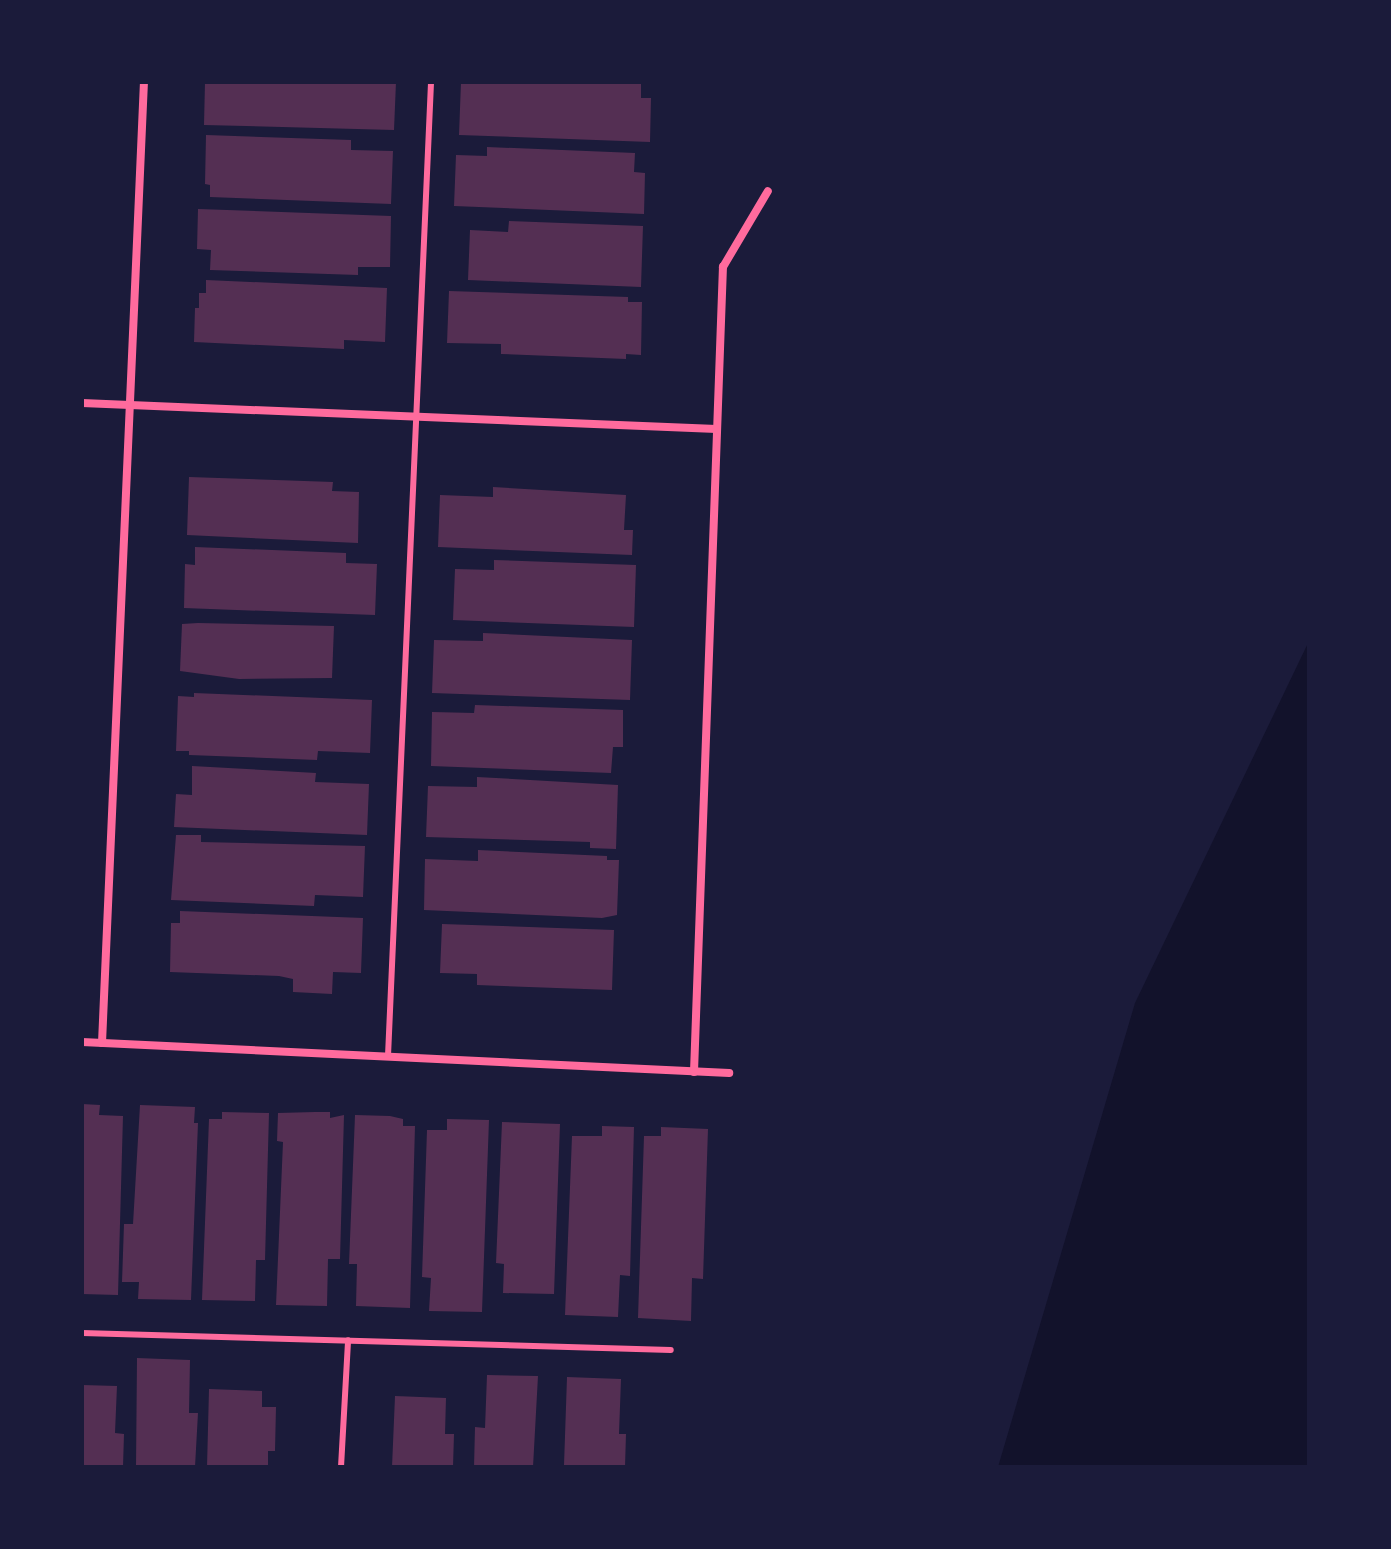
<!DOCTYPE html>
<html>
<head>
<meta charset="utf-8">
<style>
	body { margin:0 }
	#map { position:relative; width:1391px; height:1549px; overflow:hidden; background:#1b1b3a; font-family:Cabin,sans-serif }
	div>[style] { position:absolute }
	.water>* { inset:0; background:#12122b }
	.building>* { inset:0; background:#542f53 }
	.service>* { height:6px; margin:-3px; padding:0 3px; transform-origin:3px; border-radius:3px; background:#ff6b9d }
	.minor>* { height:8px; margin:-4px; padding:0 4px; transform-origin:4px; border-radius:4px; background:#ff6b9d }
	span { translate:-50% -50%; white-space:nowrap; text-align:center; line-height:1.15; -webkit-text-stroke:8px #1b1b3a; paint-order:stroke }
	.frame { position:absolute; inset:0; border:84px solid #1b1b3a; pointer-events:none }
</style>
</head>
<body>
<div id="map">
	<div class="water">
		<div style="clip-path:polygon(1309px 641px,1309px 1467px,998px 1467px,1135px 1003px)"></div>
	</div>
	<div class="building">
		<div style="clip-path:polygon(205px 82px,396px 82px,394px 130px,204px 125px)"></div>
		<div style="clip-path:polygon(461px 82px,641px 82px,641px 98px,651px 98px,650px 142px,459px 135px)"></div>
		<div style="clip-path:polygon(206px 135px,351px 140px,351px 150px,393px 151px,391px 204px,210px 197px,210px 185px,205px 184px)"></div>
		<div style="clip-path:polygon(487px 147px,635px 153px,634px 172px,645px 173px,644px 214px,454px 206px,456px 155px,487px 156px)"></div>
		<div style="clip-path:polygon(198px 209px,391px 216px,390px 267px,358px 267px,358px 275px,210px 270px,211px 250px,197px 249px)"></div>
		<div style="clip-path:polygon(509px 221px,643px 226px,641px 287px,468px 280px,470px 230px,508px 232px)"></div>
		<div style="clip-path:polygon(206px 280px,387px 288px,385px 342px,344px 340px,344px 349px,194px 342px,195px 308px,199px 308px,199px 293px,206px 293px)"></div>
		<div style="clip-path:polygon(449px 291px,628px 297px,628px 302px,642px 302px,641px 355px,626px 354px,626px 359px,501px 354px,501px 344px,447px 343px)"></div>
		<div style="clip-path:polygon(189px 477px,333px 482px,332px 491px,359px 492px,358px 543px,187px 535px)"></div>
		<div style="clip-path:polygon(493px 487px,626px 495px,624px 530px,633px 530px,632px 555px,438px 547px,440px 495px,493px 497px)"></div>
		<div style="clip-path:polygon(195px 547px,346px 553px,346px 563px,377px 564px,375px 615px,184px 608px,185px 564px,195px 565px)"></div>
		<div style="clip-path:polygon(494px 560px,636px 565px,634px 627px,453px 620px,455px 569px,494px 570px)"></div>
		<div style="clip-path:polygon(198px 623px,334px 626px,332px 678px,239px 679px,180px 671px,182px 624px)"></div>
		<div style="clip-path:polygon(483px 633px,632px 640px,630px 700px,432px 693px,434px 640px,483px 641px)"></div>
		<div style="clip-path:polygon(194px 693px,372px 700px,370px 753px,318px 751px,317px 760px,189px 755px,189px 751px,176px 751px,178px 696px,194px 697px)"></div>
		<div style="clip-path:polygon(475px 705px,623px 710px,623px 747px,613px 747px,611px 773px,431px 766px,432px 712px,474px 713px)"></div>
		<div style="clip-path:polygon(192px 766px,316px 773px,315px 782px,369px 784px,367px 835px,174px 827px,176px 794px,192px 795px)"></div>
		<div style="clip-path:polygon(477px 777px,618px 785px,616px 849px,590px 848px,590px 842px,426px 837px,428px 786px,477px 787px)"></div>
		<div style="clip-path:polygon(176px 835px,201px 835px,201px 842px,365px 846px,363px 897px,315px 895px,314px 906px,171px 900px)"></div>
		<div style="clip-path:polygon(478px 850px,607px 856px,607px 860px,619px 860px,617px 915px,602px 918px,424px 910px,425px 859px,478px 861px)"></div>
		<div style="clip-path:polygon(180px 911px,363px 918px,361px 973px,333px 972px,332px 994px,293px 992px,293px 979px,279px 976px,170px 972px,171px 923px,180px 923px)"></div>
		<div style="clip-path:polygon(442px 924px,614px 930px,612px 990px,477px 985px,477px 974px,440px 973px)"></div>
		<div style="clip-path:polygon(82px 1104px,100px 1105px,99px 1115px,123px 1116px,118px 1295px,82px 1294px)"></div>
		<div style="clip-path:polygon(140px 1105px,195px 1107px,194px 1123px,198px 1123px,191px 1300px,138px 1299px,139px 1282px,122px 1282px,124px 1224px,133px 1224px)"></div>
		<div style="clip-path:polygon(222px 1112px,269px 1113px,265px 1260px,256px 1260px,255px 1301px,202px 1300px,209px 1119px,222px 1119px)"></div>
		<div style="clip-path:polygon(315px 1112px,330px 1112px,330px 1118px,344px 1115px,340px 1259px,328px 1259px,327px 1306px,276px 1305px,283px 1142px,277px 1141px,278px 1113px)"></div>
		<div style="clip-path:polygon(355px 1115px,390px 1116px,403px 1119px,403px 1126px,415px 1126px,410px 1308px,356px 1306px,357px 1264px,349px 1264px)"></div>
		<div style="clip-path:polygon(447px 1119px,489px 1120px,482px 1312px,429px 1311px,431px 1278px,422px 1277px,427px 1130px,447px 1130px)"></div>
		<div style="clip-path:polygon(502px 1122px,560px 1124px,554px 1294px,503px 1293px,504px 1264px,496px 1263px)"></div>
		<div style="clip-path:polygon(602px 1126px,634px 1127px,630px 1276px,620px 1275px,618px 1317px,565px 1315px,572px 1136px,602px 1136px)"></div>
		<div style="clip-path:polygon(661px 1127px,708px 1129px,703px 1279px,692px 1278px,691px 1321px,638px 1318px,644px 1136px,661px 1136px)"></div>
		<div style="clip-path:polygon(137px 1358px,190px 1360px,189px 1413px,198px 1413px,195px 1467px,136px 1467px)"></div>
		<div style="clip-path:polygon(487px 1375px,538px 1376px,533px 1467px,474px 1467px,475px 1427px,485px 1428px)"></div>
		<div style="clip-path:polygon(567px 1377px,621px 1379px,619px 1434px,626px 1434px,625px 1467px,564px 1465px)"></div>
		<div style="clip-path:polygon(82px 1385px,117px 1386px,115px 1433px,124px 1434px,123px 1467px,82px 1467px)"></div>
		<div style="clip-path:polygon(209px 1389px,262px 1391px,262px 1407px,276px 1407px,275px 1451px,268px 1451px,268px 1467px,207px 1467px)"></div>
		<div style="clip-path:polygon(395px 1396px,446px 1398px,445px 1434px,454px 1434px,453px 1467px,392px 1467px)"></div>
	</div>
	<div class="service">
		<div style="left:388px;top:1056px;width:975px;rotate:-87.47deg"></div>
		<div style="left:82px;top:1333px;width:589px;rotate:1.65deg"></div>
		<div style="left:341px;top:1467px;width:127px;rotate:-86.8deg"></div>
	</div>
	<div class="minor">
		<div style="left:82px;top:403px;width:635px;rotate:2.35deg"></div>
		<div style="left:82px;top:1042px;width:648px;rotate:2.74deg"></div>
		<div style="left:102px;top:1043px;width:962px;rotate:-87.5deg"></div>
		<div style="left:694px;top:1072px;width:806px;rotate:-87.94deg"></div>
		<div style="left:723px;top:267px;width:88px;rotate:-59.4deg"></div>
	</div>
	<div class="frame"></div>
</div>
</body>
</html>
